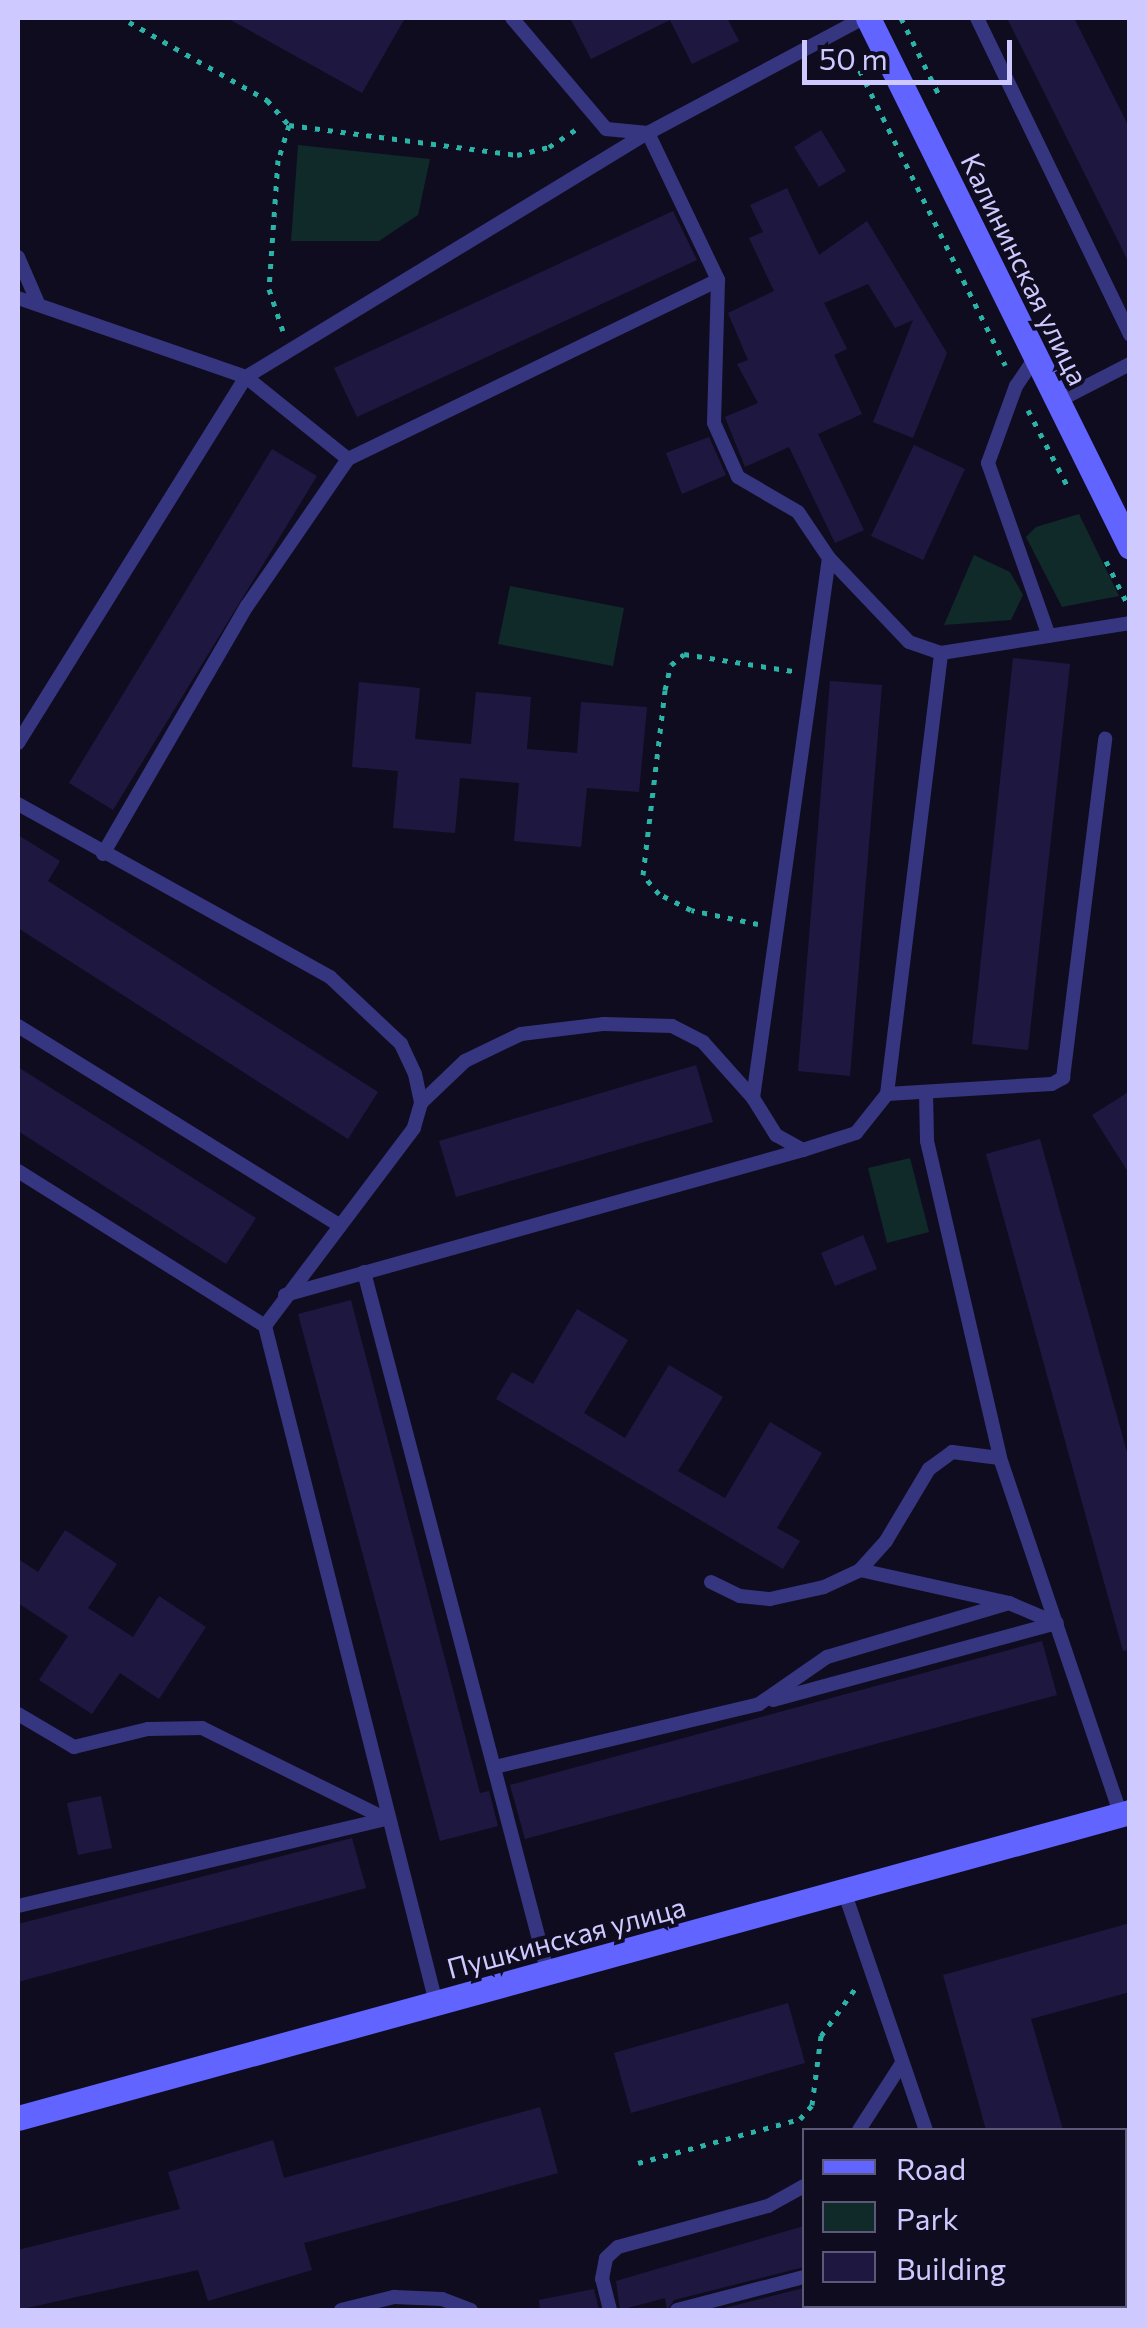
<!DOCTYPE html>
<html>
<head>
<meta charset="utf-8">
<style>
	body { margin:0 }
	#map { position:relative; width:1147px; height:2328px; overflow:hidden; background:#0f0c20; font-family:Commissioner,sans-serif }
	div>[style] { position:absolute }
	.green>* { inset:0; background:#0f2a28 }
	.building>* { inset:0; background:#1e1841 }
	.path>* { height:5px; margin-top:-2.5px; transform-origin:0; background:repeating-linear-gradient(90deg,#2ab3a6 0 5px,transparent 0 13px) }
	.lane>* { height:14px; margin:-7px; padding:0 7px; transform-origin:7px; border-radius:7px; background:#363680 }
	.secondary>* { height:25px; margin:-12.5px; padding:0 12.5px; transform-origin:12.5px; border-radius:12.5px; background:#6164ff }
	span { translate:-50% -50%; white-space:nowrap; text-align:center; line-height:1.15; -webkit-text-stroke:8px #0f0c20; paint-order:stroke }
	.street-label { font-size:28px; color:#cecaff }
	.frame { position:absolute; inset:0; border:20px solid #cecaff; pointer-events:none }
	.legend { position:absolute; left:802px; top:2128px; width:325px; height:180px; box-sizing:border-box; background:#0f0c20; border:2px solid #5b5879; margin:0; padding:12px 18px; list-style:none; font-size:30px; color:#cecaff }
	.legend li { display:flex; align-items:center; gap:20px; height:50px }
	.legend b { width:50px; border:2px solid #5b5879 }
	.scale { position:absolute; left:802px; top:40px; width:210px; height:45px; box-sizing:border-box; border:5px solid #cecaff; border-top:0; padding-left:12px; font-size:30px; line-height:35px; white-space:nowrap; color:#cecaff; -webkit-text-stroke:8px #0f0c20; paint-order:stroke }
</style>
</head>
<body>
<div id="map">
	<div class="green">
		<div style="clip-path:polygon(298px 145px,430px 159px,418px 215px,379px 241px,291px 241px)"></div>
		<div style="clip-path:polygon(1079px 514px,1119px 596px,1062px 607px,1026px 537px,1036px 527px)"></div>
		<div style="clip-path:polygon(974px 555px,1010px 572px,1023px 595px,1011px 620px,944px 625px)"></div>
		<div style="clip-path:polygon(510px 586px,624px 608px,613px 666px,498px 644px)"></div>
		<div style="clip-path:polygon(910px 1158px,929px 1232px,887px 1243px,868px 1168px)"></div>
	</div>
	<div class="building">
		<div style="clip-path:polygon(227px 18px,405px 18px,362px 93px)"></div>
		<div style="clip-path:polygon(570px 18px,727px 18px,739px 41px,692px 64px,670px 20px,591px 59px)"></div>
		<div style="clip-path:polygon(1007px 18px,1074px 18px,1130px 129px,1130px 265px)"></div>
		<div style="clip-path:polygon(821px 130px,846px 171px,819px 187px,794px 147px)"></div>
		<div style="clip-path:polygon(787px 188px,819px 255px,867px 221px,947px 353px,913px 438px,873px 422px,913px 320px,895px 328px,868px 284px,824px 303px,847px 349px,834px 355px,862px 414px,818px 434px,864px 530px,835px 543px,789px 447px,745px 467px,725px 417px,758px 403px,737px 364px,748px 360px,728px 313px,774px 291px,749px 238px,763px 232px,750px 205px)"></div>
		<div style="clip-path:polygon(673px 211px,697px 260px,357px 417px,334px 368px)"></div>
		<div style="clip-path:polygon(709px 437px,726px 475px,682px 494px,666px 453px)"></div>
		<div style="clip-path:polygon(914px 445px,965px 469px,923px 560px,871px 536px)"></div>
		<div style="clip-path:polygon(272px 449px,317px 476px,113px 810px,69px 783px)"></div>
		<div style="clip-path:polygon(1013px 658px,1070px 664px,1028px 1050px,972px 1044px)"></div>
		<div style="clip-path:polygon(830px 681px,882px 685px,850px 1076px,798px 1071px)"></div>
		<div style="clip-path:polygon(359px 682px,420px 688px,415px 739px,471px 744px,476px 692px,531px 697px,527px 749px,577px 753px,581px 702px,647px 707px,639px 792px,587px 788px,581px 847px,514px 841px,519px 783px,460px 778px,455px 833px,393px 828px,398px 771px,352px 767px)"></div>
		<div style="clip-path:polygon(18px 835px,60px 861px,48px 881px,378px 1092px,348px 1139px,18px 928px)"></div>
		<div style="clip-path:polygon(696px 1065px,713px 1122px,456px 1197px,439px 1141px)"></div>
		<div style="clip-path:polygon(18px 1067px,256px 1218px,226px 1264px,18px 1131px)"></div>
		<div style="clip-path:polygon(1130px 1091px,1130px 1175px,1092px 1115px)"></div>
		<div style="clip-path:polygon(1040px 1139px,1130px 1463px,1130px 1650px,1123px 1651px,986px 1154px)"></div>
		<div style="clip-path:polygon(863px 1235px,877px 1269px,835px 1286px,821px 1253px)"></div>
		<div style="clip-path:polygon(351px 1300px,480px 1793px,489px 1791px,498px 1826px,440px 1841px,298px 1314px)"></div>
		<div style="clip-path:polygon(577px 1309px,628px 1340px,584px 1413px,625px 1438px,669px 1365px,723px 1397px,678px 1471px,725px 1498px,770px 1422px,822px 1453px,777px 1528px,800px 1541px,783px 1569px,496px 1399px,512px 1372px,533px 1384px)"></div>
		<div style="clip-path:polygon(65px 1530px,117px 1564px,88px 1608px,133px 1637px,159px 1596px,206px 1627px,159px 1699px,120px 1673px,92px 1714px,39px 1680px,68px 1636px,18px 1603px,18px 1559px,38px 1572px)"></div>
		<div style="clip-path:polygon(1042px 1641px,1057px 1695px,525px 1839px,510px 1785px)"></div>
		<div style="clip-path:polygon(101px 1796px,112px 1848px,78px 1855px,67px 1803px)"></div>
		<div style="clip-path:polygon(352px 1838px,366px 1888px,18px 1982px,18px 1924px)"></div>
		<div style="clip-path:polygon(1130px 1923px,1130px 1992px,1031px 2019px,1063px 2130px,986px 2130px,943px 1975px)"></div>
		<div style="clip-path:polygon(788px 2003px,805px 2063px,631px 2113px,614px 2053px)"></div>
		<div style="clip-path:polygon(540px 2107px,558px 2173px,304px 2243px,312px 2270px,208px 2301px,198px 2270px,18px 2310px,18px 2250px,180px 2209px,168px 2172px,273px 2140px,284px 2178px)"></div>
		<div style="clip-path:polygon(804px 2226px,804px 2267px,674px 2300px,667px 2310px,665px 2298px,620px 2310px,616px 2281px)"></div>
		<div style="clip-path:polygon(804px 2288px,804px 2310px,717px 2310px)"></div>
		<div style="clip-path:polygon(594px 2289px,599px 2310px,540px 2310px,539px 2300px)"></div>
	</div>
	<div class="path">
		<div style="left:901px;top:18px;width:86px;rotate:63.7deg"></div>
		<div style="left:129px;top:22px;width:159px;rotate:29.5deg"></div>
		<div style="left:267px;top:100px;width:33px;rotate:49deg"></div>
		<div style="left:289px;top:125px;width:37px;rotate:107deg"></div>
		<div style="left:278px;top:160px;width:129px;rotate:94deg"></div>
		<div style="left:269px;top:289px;width:44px;rotate:71.6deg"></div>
		<div style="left:848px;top:47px;width:355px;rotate:63.7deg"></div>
		<div style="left:289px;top:125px;width:230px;rotate:7.5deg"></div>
		<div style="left:517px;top:155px;width:33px;rotate:-14deg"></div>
		<div style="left:549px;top:147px;width:35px;rotate:-33deg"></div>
		<div style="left:1028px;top:410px;width:89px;rotate:62.6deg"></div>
		<div style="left:1106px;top:561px;width:49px;rotate:63.4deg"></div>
		<div style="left:758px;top:924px;width:68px;rotate:-168.2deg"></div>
		<div style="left:691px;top:910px;width:36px;rotate:-153deg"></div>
		<div style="left:659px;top:894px;width:25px;rotate:-130deg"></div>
		<div style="left:643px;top:875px;width:186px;rotate:-83.2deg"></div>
		<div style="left:665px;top:690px;width:26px;rotate:-77deg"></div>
		<div style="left:671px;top:665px;width:17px;rotate:-40deg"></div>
		<div style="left:684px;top:654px;width:110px;rotate:8.9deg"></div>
		<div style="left:638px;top:2163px;width:168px;rotate:-15.2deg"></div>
		<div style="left:800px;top:2119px;width:18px;rotate:-49deg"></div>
		<div style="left:812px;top:2105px;width:70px;rotate:-82.6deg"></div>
		<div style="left:821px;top:2036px;width:62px;rotate:-54.2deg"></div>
	</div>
	<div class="lane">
		<div style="left:512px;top:18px;width:145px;rotate:49.7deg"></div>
		<div style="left:606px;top:129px;width:42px;rotate:5.4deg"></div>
		<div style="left:648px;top:133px;width:163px;rotate:64.5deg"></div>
		<div style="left:718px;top:280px;width:143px;rotate:91.6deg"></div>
		<div style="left:714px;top:423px;width:59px;rotate:66deg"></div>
		<div style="left:738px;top:477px;width:69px;rotate:30.3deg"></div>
		<div style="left:798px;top:512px;width:55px;rotate:56deg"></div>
		<div style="left:829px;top:558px;width:116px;rotate:46.4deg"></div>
		<div style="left:909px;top:642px;width:34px;rotate:19deg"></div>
		<div style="left:941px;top:653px;width:191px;rotate:-9deg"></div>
		<div style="left:977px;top:18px;width:352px;rotate:64.2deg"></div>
		<div style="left:18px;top:257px;width:48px;rotate:66.6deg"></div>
		<div style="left:18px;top:298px;width:241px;rotate:19.1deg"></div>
		<div style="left:246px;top:377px;width:131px;rotate:38.8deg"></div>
		<div style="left:1035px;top:358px;width:34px;rotate:124deg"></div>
		<div style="left:1016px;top:386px;width:82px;rotate:110deg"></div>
		<div style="left:988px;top:463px;width:183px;rotate:70.6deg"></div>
		<div style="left:1056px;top:402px;width:83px;rotate:-27.2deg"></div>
		<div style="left:18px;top:743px;width:431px;rotate:-58.1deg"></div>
		<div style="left:246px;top:377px;width:470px;rotate:-31.3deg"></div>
		<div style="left:648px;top:133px;width:244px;rotate:-28.1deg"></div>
		<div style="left:18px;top:804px;width:357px;rotate:29deg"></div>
		<div style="left:330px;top:977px;width:98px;rotate:43.3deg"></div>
		<div style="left:401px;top:1044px;width:33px;rotate:65deg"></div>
		<div style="left:415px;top:1074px;width:30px;rotate:78deg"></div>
		<div style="left:421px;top:1103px;width:26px;rotate:106deg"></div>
		<div style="left:414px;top:1128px;width:248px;rotate:127deg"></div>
		<div style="left:265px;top:1326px;width:698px;rotate:75.82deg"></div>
		<div style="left:103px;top:854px;width:287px;rotate:-59.9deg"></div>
		<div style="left:247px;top:606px;width:178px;rotate:-55.5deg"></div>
		<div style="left:348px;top:459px;width:411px;rotate:-25.8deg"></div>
		<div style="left:18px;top:1026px;width:379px;rotate:31.8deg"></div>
		<div style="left:926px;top:1092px;width:49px;rotate:88.8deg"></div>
		<div style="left:927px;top:1141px;width:325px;rotate:77deg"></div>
		<div style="left:887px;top:1094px;width:165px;rotate:-3.5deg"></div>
		<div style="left:1052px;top:1084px;width:13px;rotate:-29deg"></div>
		<div style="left:1063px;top:1078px;width:342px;rotate:-82.9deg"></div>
		<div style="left:753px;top:1098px;width:545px;rotate:-81.99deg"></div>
		<div style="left:421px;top:1103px;width:61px;rotate:-43.7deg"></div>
		<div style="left:465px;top:1061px;width:62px;rotate:-25.7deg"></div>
		<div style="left:521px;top:1034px;width:84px;rotate:-6.9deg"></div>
		<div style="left:604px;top:1024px;width:68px;rotate:1.7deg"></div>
		<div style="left:672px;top:1026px;width:35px;rotate:27deg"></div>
		<div style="left:703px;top:1042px;width:75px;rotate:48.2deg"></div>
		<div style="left:753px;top:1098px;width:44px;rotate:58.1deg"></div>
		<div style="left:776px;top:1135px;width:31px;rotate:29deg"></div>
		<div style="left:803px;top:1150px;width:56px;rotate:-17.8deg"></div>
		<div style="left:856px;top:1133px;width:50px;rotate:-51.5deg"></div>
		<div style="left:887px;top:1094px;width:444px;rotate:-83deg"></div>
		<div style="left:18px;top:1171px;width:292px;rotate:32.1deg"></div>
		<div style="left:364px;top:1272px;width:726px;rotate:75.31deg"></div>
		<div style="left:285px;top:1295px;width:538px;rotate:-15.64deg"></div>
		<div style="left:860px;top:1570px;width:153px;rotate:12.5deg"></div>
		<div style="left:1009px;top:1603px;width:51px;rotate:23.1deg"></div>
		<div style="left:711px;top:1582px;width:32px;rotate:26deg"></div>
		<div style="left:740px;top:1596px;width:30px;rotate:6deg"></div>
		<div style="left:770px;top:1599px;width:55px;rotate:-12.5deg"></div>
		<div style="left:824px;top:1587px;width:40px;rotate:-25deg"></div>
		<div style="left:860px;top:1570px;width:39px;rotate:-48deg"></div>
		<div style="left:886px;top:1541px;width:84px;rotate:-59.2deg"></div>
		<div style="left:929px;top:1469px;width:29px;rotate:-36deg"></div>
		<div style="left:952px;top:1452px;width:48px;rotate:7.1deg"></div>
		<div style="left:1000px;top:1458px;width:377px;rotate:71.3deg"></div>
		<div style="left:773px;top:1700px;width:294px;rotate:-15.2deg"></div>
		<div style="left:18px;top:1714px;width:65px;rotate:30.5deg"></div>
		<div style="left:74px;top:1747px;width:76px;rotate:-13.7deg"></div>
		<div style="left:148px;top:1729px;width:54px;rotate:-1.1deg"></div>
		<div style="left:202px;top:1728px;width:205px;rotate:26.3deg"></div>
		<div style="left:495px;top:1767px;width:271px;rotate:-13.4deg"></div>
		<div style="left:759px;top:1704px;width:83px;rotate:-34.7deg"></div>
		<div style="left:827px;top:1657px;width:190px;rotate:-16.5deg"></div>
		<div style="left:844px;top:1891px;width:253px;rotate:71.1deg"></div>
		<div style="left:18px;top:1906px;width:378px;rotate:-13.3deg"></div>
		<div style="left:859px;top:2130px;width:80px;rotate:-57.3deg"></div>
		<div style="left:1124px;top:2151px;width:7px;rotate:-27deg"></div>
		<div style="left:341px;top:2310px;width:55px;rotate:-13.8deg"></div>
		<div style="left:394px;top:2297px;width:48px;rotate:2.4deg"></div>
		<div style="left:442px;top:2299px;width:31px;rotate:21deg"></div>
		<div style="left:610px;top:2310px;width:32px;rotate:-104deg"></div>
		<div style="left:602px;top:2279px;width:21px;rotate:-79deg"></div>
		<div style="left:606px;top:2258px;width:16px;rotate:-43deg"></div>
		<div style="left:618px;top:2247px;width:156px;rotate:-15.3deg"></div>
		<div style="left:768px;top:2206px;width:41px;rotate:-29.1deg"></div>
		<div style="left:677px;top:2310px;width:131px;rotate:-14.6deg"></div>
	</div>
	<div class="secondary">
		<div style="left:868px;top:18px;width:590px;rotate:63.65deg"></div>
		<div style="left:18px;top:2118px;width:1153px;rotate:-15.39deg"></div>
	</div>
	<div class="street-label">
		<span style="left:1025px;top:269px;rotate:64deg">Калининская улица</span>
		<span style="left:566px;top:1937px;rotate:-15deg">Пушкинская улица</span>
	</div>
	<div class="frame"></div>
	<ul class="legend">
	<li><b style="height:12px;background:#6164ff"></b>Road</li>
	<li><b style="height:28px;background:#0f2a28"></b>Park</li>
	<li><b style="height:28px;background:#1e1841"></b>Building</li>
	</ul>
	<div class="scale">50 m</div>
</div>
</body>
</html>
